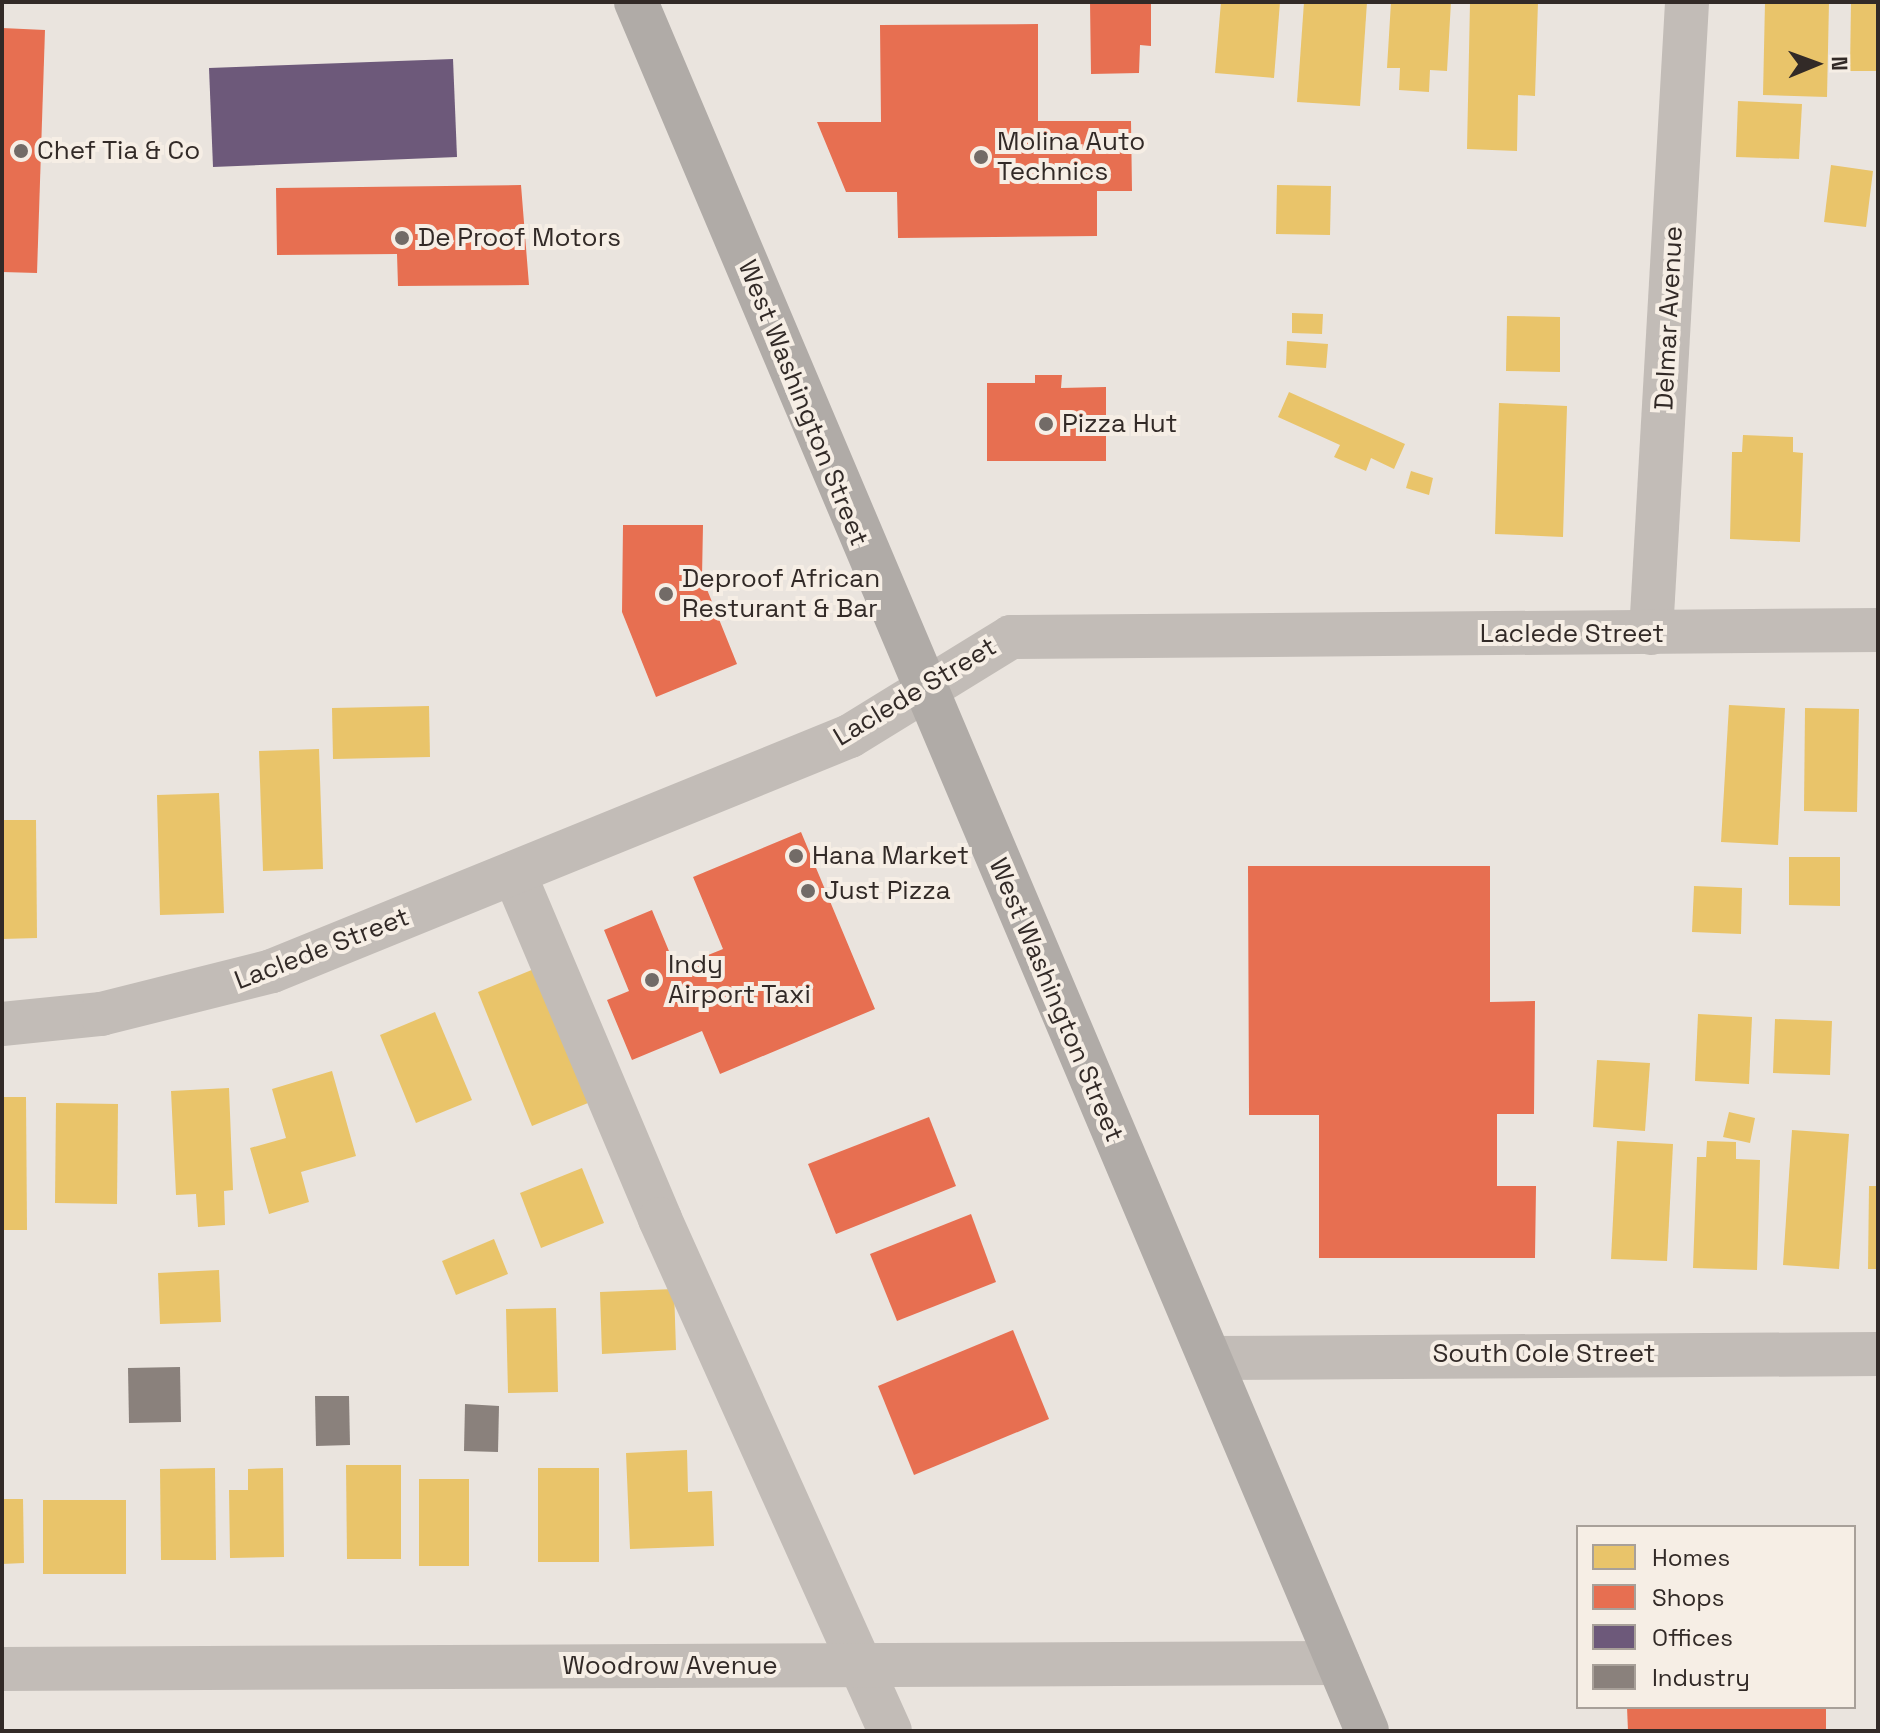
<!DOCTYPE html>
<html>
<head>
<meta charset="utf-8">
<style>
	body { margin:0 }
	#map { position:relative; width:1880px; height:1733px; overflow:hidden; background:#eae4de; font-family:"Space Grotesk",sans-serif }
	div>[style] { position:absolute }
	.homes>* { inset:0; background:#e9c46a }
	.shops>* { inset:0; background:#e76f51 }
	.offices>* { inset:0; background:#6d597a }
	.industry>* { inset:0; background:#8a817c }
	.minor>* { height:44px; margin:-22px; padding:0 22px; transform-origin:22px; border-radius:22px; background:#c2bcb7 }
	.major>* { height:44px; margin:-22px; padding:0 22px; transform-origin:22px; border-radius:22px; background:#b0aba7 }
	.dots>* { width:22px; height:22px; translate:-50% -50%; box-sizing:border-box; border:4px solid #f6eee5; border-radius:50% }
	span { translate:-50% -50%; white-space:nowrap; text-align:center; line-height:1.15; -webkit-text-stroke:8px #f6eee5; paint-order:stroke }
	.poi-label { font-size:26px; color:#322a27 }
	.left { translate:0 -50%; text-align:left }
	.street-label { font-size:26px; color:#322a27 }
	.frame { position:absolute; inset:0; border:4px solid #322a27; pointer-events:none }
	.legend { position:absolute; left:1576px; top:1525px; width:280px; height:184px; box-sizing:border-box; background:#f6eee5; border:2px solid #a8a099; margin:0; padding:10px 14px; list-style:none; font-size:24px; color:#322a27 }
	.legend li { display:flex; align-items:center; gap:16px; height:40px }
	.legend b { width:40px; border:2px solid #a8a099 }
	.north { position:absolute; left:1776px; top:24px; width:80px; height:80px; -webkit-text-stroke:6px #f6eee5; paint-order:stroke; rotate:89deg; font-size:22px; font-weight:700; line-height:32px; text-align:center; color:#322a27 }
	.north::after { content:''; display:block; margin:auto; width:28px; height:36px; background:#322a27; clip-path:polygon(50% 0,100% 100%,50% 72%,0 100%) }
</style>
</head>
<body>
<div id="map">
	<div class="homes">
		<div style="clip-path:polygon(1221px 2px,1280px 2px,1274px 78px,1215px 73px)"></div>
		<div style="clip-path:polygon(1304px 2px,1367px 2px,1360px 106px,1297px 102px)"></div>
		<div style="clip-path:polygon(1391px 2px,1451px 2px,1447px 71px,1430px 70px,1429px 92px,1399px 90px,1400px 68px,1387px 68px)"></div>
		<div style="clip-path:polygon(1470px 2px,1538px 2px,1535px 96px,1518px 95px,1517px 151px,1467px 149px)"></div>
		<div style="clip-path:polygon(1765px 2px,1829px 2px,1827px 97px,1763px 95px)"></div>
		<div style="clip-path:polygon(1851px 2px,1878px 2px,1878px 71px,1850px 71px)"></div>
		<div style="clip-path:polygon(1738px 101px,1802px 104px,1799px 159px,1736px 157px)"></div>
		<div style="clip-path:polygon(1831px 165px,1873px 171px,1866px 227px,1824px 222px)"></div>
		<div style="clip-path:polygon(1277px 185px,1331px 186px,1330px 235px,1276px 234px)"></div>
		<div style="clip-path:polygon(1292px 313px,1323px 314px,1322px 334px,1292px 333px)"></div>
		<div style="clip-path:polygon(1507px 316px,1560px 317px,1560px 372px,1506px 371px)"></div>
		<div style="clip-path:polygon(1287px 341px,1328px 344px,1326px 368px,1286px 365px)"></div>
		<div style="clip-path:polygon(1289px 392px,1405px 444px,1394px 469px,1371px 458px,1366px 471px,1334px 457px,1340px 445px,1278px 417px)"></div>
		<div style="clip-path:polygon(1499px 403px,1567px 406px,1563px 537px,1495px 534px)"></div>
		<div style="clip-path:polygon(1743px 435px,1793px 437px,1793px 452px,1803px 453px,1800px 542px,1730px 539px,1732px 452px,1742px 452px)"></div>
		<div style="clip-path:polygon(1411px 471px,1433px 478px,1429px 495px,1406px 488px)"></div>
		<div style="clip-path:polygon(1729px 705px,1785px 708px,1778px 845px,1721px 842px)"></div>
		<div style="clip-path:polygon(429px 706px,430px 757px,333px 759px,332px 708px)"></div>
		<div style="clip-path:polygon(1805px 708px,1859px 709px,1857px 812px,1804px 811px)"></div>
		<div style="clip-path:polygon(319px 749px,323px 869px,263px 871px,259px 751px)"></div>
		<div style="clip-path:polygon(219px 793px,224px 913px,160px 915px,157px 795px)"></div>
		<div style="clip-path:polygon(2px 820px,36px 820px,37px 938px,2px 939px)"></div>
		<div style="clip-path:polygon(1789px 857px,1840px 857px,1840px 906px,1789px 905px)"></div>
		<div style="clip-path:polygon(1694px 886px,1742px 888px,1741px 934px,1692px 932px)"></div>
		<div style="clip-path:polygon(534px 969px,588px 1103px,532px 1126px,478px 992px)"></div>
		<div style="clip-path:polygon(435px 1012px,472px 1100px,416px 1123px,380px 1035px)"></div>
		<div style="clip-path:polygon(1698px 1014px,1752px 1017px,1749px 1084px,1695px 1081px)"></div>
		<div style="clip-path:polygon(1775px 1019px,1832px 1021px,1830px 1075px,1773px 1073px)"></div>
		<div style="clip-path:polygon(1597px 1060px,1650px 1063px,1645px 1131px,1593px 1127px)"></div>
		<div style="clip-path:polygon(332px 1071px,356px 1156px,301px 1172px,309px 1202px,269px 1214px,250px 1148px,286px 1138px,272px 1089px)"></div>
		<div style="clip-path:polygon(229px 1088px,233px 1190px,224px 1191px,225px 1225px,198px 1227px,196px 1194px,176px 1195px,171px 1091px)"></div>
		<div style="clip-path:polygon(2px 1097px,26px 1097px,27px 1230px,2px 1230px)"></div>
		<div style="clip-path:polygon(56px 1103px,118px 1104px,117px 1204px,55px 1203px)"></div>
		<div style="clip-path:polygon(1729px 1112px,1755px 1118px,1750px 1143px,1723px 1137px)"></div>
		<div style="clip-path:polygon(1792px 1130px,1849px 1134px,1839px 1269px,1783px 1265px)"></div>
		<div style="clip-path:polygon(1617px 1141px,1673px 1144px,1667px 1261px,1611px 1259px)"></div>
		<div style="clip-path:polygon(1707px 1141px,1736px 1142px,1736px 1159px,1760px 1160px,1757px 1270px,1693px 1268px,1697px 1157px,1706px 1157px)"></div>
		<div style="clip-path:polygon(582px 1168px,604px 1223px,541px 1248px,520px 1193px)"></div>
		<div style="clip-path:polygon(1869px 1186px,1878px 1186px,1878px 1269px,1868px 1269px)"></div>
		<div style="clip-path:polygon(494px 1239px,508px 1274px,456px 1295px,442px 1261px)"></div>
		<div style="clip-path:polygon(219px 1270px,221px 1322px,160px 1324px,158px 1273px)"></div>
		<div style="clip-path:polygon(674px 1289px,676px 1350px,602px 1354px,600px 1292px)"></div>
		<div style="clip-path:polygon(556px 1308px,558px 1392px,508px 1393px,506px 1309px)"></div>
		<div style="clip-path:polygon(687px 1450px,688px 1492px,712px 1491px,714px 1546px,630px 1549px,626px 1453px)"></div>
		<div style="clip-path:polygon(346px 1465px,401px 1465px,401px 1559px,347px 1559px)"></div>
		<div style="clip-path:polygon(215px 1468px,216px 1560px,161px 1560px,160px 1469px)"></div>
		<div style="clip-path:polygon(283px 1468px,284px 1557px,230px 1558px,229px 1490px,248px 1490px,248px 1469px)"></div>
		<div style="clip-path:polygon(538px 1468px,599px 1468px,599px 1562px,538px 1562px)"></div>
		<div style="clip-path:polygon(419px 1479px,469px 1479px,469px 1566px,419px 1566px)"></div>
		<div style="clip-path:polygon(2px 1499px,23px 1499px,24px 1563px,2px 1564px)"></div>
		<div style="clip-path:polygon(43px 1500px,126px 1500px,126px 1574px,43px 1574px)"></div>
	</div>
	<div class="shops">
		<div style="clip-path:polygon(1090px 2px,1151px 2px,1151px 46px,1140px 45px,1139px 73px,1091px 74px)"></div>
		<div style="clip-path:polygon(1038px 24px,1038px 121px,1131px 121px,1132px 191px,1097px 191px,1097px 236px,898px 238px,897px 192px,846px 192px,817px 122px,881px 122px,880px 25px)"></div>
		<div style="clip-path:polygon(2px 28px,45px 30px,37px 273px,2px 272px)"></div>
		<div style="clip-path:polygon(521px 185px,529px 285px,398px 286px,397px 254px,277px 255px,276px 188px)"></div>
		<div style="clip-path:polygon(1035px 375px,1062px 375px,1061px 388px,1106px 387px,1106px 461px,987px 461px,987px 383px,1035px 383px)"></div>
		<div style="clip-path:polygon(623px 525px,703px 525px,702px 577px,737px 664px,656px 697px,622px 612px)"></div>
		<div style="clip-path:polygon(801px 832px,875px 1009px,720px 1074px,702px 1031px,632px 1060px,607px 1000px,629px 991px,604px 930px,652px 910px,676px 968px,723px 949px,693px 877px)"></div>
		<div style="clip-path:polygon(1248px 866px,1490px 866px,1490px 1002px,1535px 1001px,1534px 1114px,1497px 1114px,1497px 1186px,1536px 1186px,1535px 1258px,1319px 1258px,1319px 1115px,1249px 1115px)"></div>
		<div style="clip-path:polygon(929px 1117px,956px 1186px,836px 1234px,808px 1164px)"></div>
		<div style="clip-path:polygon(971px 1214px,996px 1282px,897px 1321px,870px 1254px)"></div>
		<div style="clip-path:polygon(1013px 1330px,1049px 1419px,914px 1475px,878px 1386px)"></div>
		<div style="clip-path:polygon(1627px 1707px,1826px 1707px,1826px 1731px,1628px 1731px)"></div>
	</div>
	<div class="offices">
		<div style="clip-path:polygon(453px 59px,457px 157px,213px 167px,209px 68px)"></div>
	</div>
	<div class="industry">
		<div style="clip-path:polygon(180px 1367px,181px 1422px,129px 1423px,128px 1368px)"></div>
		<div style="clip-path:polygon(315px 1396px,349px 1396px,350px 1445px,316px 1446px)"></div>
		<div style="clip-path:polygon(465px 1404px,499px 1406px,498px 1452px,464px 1451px)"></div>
	</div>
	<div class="minor">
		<div style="left:1651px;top:633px;width:632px;rotate:-86.73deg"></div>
		<div style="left:514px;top:873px;width:376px;rotate:67.1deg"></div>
		<div style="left:660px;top:1219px;width:561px;rotate:65.81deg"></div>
		<div style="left:2px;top:1024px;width:100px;rotate:-5.8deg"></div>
		<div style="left:101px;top:1014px;width:176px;rotate:-14.1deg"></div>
		<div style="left:272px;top:971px;width:624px;rotate:-22.13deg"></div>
		<div style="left:850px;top:736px;width:189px;rotate:-31.6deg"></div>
		<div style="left:1011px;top:637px;width:867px;rotate:-0.46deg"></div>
		<div style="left:1210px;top:1358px;width:668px;rotate:-0.34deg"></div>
		<div style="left:2px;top:1669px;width:1336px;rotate:-0.26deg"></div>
	</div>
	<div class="major">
		<div style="left:636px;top:2px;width:1877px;rotate:67.08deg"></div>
	</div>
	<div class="dots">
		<div style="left:21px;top:151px;background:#726b67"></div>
		<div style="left:981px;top:157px;background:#726b67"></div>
		<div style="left:402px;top:238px;background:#726b67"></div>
		<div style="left:1046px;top:424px;background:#726b67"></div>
		<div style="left:666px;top:594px;background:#726b67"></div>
		<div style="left:796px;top:856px;background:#726b67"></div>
		<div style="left:808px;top:891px;background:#726b67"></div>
		<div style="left:652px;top:980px;background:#726b67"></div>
	</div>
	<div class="poi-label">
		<span class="left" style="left:997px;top:157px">Molina Auto<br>Technics</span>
		<span class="left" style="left:37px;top:151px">Chef Tia &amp; Co</span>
		<span class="left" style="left:418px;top:238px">De Proof Motors</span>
		<span class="left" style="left:1062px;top:424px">Pizza Hut</span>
		<span class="left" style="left:682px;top:594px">Deproof African<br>Resturant &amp; Bar</span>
		<span class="left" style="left:812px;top:856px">Hana Market</span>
		<span class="left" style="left:824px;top:891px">Just Pizza</span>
		<span class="left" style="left:668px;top:980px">Indy<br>Airport Taxi</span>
	</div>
	<div class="street-label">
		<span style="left:1669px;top:318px;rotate:-87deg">Delmar Avenue</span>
		<span style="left:803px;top:403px;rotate:68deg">West Washington Street</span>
		<span style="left:1572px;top:634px">Laclede Street</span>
		<span style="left:915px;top:692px;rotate:-31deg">Laclede Street</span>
		<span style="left:322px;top:949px;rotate:-21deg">Laclede Street</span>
		<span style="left:1056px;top:1000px;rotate:67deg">West Washington Street</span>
		<span style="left:1544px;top:1354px">South Cole Street</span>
		<span style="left:670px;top:1666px">Woodrow Avenue</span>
	</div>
	<div class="frame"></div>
	<ul class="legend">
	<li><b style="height:22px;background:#e9c46a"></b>Homes</li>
	<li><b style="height:22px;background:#e76f51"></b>Shops</li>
	<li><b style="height:22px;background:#6d597a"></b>Offices</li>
	<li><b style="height:22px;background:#8a817c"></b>Industry</li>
	</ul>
	<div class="north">N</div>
</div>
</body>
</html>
